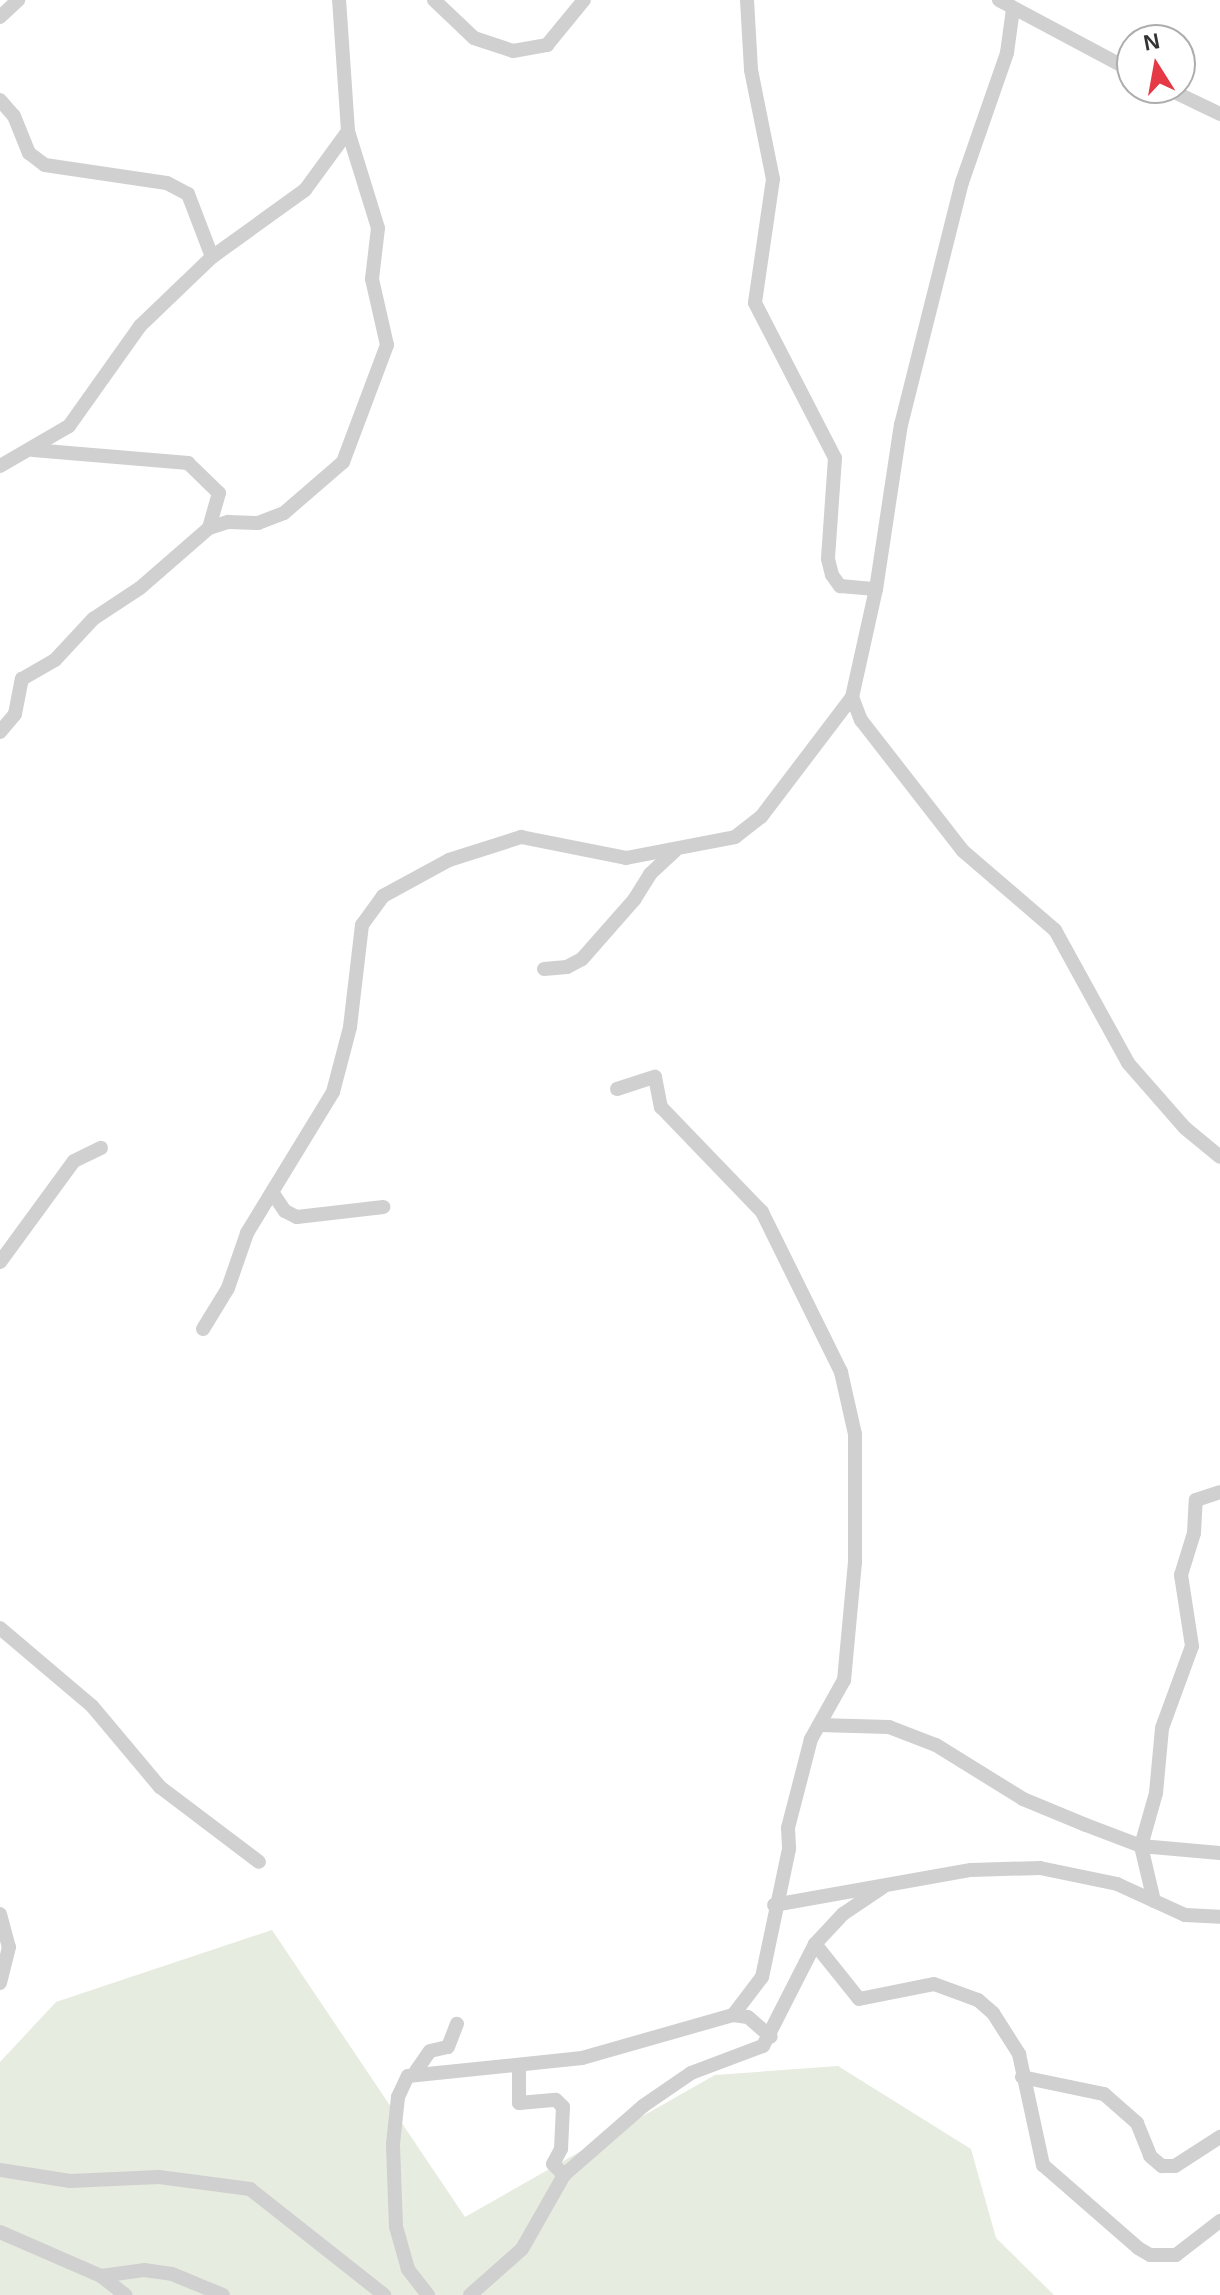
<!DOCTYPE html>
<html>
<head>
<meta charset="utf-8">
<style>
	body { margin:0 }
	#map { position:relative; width:1220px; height:2295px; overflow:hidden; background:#fff; font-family:Helvetica,sans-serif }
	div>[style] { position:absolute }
	.green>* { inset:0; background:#e6ecdf }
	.minor>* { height:14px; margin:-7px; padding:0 7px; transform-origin:7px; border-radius:7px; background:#d0d0d0 }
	span { translate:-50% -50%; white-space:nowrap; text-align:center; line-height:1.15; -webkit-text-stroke:8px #fff; paint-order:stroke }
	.north { position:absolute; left:1116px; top:24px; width:80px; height:80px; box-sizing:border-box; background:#fff; border:2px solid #adadad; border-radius:50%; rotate:349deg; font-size:22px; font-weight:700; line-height:32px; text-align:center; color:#333 }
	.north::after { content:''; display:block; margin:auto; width:28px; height:36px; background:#e63946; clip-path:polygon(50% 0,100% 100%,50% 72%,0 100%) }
</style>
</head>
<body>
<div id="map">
	<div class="green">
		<div style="clip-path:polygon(272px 1930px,465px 2217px,715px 2075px,838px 2066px,971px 2149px,996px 2238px,1054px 2295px,0 2295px,0 2062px,56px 2002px)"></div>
	</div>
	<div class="minor">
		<div style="left:434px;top:0;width:55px;rotate:43.5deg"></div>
		<div style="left:474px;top:38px;width:41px;rotate:18.4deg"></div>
		<div style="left:513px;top:51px;width:35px;rotate:-10deg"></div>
		<div style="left:547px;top:45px;width:58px;rotate:-50.6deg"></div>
		<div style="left:747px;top:0;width:70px;rotate:86.7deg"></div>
		<div style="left:751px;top:70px;width:111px;rotate:78.6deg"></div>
		<div style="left:773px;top:179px;width:125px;rotate:98.3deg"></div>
		<div style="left:755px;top:303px;width:174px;rotate:62.7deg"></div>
		<div style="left:835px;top:458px;width:101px;rotate:94deg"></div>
		<div style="left:828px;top:559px;width:16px;rotate:76deg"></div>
		<div style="left:832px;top:575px;width:14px;rotate:54deg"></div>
		<div style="left:840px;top:586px;width:36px;rotate:5deg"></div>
		<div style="left:999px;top:0;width:151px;rotate:28.1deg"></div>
		<div style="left:1013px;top:9px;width:44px;rotate:97.8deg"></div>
		<div style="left:1007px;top:53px;width:137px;rotate:109.2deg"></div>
		<div style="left:962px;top:182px;width:250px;rotate:104.1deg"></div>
		<div style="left:901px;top:424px;width:167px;rotate:98.6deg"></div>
		<div style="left:876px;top:589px;width:111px;rotate:102.5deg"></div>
		<div style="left:852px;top:697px;width:25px;rotate:69deg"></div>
		<div style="left:861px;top:720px;width:166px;rotate:52.1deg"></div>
		<div style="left:963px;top:851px;width:121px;rotate:40.7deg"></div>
		<div style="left:1055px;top:930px;width:152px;rotate:61.2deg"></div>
		<div style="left:1128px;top:1063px;width:86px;rotate:48.8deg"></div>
		<div style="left:1185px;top:1128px;width:45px;rotate:39.6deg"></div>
		<div style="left:0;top:17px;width:25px;rotate:-43deg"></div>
		<div style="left:1166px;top:88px;width:60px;rotate:25.7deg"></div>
		<div style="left:0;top:100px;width:21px;rotate:49deg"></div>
		<div style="left:14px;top:116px;width:40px;rotate:68deg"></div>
		<div style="left:29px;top:153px;width:20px;rotate:37deg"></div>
		<div style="left:45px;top:165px;width:123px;rotate:8.4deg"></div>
		<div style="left:167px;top:183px;width:24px;rotate:28deg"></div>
		<div style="left:188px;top:194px;width:67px;rotate:69.1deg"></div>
		<div style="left:33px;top:450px;width:156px;rotate:4.8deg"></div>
		<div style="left:188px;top:463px;width:43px;rotate:44.1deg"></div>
		<div style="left:219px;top:493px;width:36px;rotate:106deg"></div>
		<div style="left:0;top:466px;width:80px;rotate:-30.1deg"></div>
		<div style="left:69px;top:426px;width:123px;rotate:-54.6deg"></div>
		<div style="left:140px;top:326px;width:100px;rotate:-43.8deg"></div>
		<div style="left:212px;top:257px;width:115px;rotate:-35.8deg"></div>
		<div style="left:305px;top:190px;width:73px;rotate:-53.9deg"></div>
		<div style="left:0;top:732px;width:23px;rotate:-50deg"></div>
		<div style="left:15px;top:714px;width:36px;rotate:-79deg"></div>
		<div style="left:22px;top:679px;width:38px;rotate:-30deg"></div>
		<div style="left:55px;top:660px;width:56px;rotate:-47.2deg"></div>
		<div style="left:93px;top:619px;width:56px;rotate:-33.4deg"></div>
		<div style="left:140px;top:588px;width:91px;rotate:-41deg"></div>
		<div style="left:209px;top:528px;width:20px;rotate:-18deg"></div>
		<div style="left:228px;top:522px;width:30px;rotate:2deg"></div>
		<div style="left:258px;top:523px;width:28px;rotate:-21deg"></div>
		<div style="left:284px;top:513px;width:78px;rotate:-40.8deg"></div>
		<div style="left:343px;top:462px;width:125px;rotate:-69.4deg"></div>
		<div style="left:387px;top:345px;width:68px;rotate:-102.8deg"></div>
		<div style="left:372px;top:279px;width:51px;rotate:-83.3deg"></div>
		<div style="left:378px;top:228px;width:102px;rotate:-107.2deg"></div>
		<div style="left:348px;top:131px;width:131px;rotate:-93.9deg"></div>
		<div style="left:544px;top:969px;width:23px;rotate:-5deg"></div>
		<div style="left:567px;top:967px;width:17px;rotate:-28deg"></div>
		<div style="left:582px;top:959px;width:79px;rotate:-48.6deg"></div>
		<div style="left:634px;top:900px;width:31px;rotate:-58deg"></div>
		<div style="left:650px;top:874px;width:34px;rotate:-43deg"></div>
		<div style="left:617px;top:1089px;width:40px;rotate:-18deg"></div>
		<div style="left:655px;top:1077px;width:31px;rotate:79deg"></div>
		<div style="left:661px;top:1107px;width:146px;rotate:46.1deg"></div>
		<div style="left:762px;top:1212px;width:178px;rotate:63.7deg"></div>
		<div style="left:841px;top:1372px;width:64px;rotate:77.3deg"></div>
		<div style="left:855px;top:1434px;width:128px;rotate:90deg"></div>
		<div style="left:855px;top:1562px;width:119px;rotate:95.3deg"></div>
		<div style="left:844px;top:1680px;width:68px;rotate:119.2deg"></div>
		<div style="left:811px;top:1739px;width:92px;rotate:104.5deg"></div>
		<div style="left:788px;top:1828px;width:21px;rotate:87deg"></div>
		<div style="left:789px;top:1849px;width:131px;rotate:101.9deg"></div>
		<div style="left:762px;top:1977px;width:48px;rotate:127.3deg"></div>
		<div style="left:272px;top:1192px;width:23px;rotate:56deg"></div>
		<div style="left:285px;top:1211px;width:13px;rotate:27deg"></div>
		<div style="left:297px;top:1217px;width:87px;rotate:-6.6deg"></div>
		<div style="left:0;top:1262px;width:125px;rotate:-53.8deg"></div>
		<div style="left:74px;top:1161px;width:30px;rotate:-26deg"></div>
		<div style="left:203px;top:1329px;width:48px;rotate:-58.6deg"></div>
		<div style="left:228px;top:1288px;width:58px;rotate:-70.9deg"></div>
		<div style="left:247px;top:1233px;width:165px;rotate:-58.6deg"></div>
		<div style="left:333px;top:1092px;width:67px;rotate:-75.3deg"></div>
		<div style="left:350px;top:1027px;width:103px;rotate:-83.3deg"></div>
		<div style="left:362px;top:925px;width:36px;rotate:-54deg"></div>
		<div style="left:383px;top:896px;width:75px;rotate:-28.6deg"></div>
		<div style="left:449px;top:860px;width:76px;rotate:-17.7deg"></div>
		<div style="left:521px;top:837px;width:107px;rotate:11.3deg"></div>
		<div style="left:626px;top:858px;width:111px;rotate:-10.9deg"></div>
		<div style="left:735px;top:837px;width:33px;rotate:-38deg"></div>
		<div style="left:761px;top:817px;width:151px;rotate:-52.8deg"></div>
		<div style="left:0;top:1628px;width:121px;rotate:40.3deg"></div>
		<div style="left:92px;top:1706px;width:106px;rotate:50deg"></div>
		<div style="left:160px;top:1787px;width:124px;rotate:37.1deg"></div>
		<div style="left:819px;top:1725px;width:70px;rotate:1.6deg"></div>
		<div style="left:889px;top:1727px;width:50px;rotate:21deg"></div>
		<div style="left:936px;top:1745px;width:102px;rotate:31.8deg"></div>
		<div style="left:1023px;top:1799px;width:68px;rotate:22.4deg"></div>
		<div style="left:1086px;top:1825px;width:59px;rotate:20.9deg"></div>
		<div style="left:1141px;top:1846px;width:79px;rotate:5.1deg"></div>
		<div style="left:1154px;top:1901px;width:57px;rotate:-103.3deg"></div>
		<div style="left:1141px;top:1846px;width:55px;rotate:-74.2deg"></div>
		<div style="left:1156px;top:1793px;width:65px;rotate:-84.7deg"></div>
		<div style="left:1162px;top:1728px;width:87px;rotate:-69.9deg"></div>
		<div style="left:1192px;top:1646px;width:72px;rotate:-98.8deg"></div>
		<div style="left:1181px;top:1575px;width:44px;rotate:-72.8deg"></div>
		<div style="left:1194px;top:1533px;width:33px;rotate:-87deg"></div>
		<div style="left:1196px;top:1500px;width:25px;rotate:-18deg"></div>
		<div style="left:774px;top:1905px;width:200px;rotate:-10.1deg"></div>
		<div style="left:971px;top:1870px;width:69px;rotate:-1.7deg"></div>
		<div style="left:1040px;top:1868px;width:79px;rotate:11.7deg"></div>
		<div style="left:1117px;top:1884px;width:75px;rotate:24.5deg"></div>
		<div style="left:1185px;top:1915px;width:35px;rotate:3deg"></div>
		<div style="left:0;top:1914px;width:34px;rotate:75deg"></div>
		<div style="left:9px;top:1947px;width:37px;rotate:104deg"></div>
		<div style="left:815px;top:1944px;width:70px;rotate:51.3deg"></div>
		<div style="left:859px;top:1999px;width:76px;rotate:-11.3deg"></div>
		<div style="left:934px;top:1984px;width:47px;rotate:20deg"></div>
		<div style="left:978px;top:2000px;width:20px;rotate:41deg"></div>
		<div style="left:993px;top:2013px;width:49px;rotate:57.6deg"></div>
		<div style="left:1019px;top:2054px;width:114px;rotate:77.8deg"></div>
		<div style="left:1043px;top:2165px;width:126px;rotate:41.1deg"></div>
		<div style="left:1138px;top:2248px;width:14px;rotate:30deg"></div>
		<div style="left:1150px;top:2255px;width:26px"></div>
		<div style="left:1176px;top:2255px;width:56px;rotate:-37.7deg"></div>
		<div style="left:519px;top:2066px;width:37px;rotate:90deg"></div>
		<div style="left:519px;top:2103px;width:37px;rotate:-5deg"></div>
		<div style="left:556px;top:2100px;width:10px;rotate:45deg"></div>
		<div style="left:563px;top:2107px;width:42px;rotate:92.7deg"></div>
		<div style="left:561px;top:2149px;width:17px;rotate:118deg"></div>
		<div style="left:553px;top:2164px;width:16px;rotate:45deg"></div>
		<div style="left:416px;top:2071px;width:24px;rotate:-55deg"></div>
		<div style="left:430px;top:2051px;width:18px;rotate:-13deg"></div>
		<div style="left:448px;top:2047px;width:25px;rotate:-69deg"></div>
		<div style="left:1022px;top:2077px;width:84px;rotate:11.7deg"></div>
		<div style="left:1104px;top:2094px;width:44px;rotate:41.3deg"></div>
		<div style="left:1137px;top:2123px;width:35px;rotate:68deg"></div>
		<div style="left:1150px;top:2156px;width:16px;rotate:40deg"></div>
		<div style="left:1162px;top:2166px;width:13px"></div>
		<div style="left:1175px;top:2166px;width:54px;rotate:-32.8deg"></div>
		<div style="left:0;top:2170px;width:71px;rotate:8.9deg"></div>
		<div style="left:70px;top:2181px;width:89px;rotate:-2.6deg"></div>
		<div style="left:159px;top:2177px;width:92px;rotate:7.5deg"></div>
		<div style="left:250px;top:2189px;width:171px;rotate:38.3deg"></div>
		<div style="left:0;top:2232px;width:110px;rotate:23.5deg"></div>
		<div style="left:101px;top:2276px;width:31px;rotate:38deg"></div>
		<div style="left:101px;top:2276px;width:43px;rotate:-7.9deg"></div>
		<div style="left:144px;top:2270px;width:28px;rotate:8deg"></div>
		<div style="left:172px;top:2274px;width:55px;rotate:22.4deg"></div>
		<div style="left:428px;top:2295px;width:33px;rotate:-128deg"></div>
		<div style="left:408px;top:2269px;width:44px;rotate:-105.9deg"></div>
		<div style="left:396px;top:2227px;width:83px;rotate:-92.1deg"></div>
		<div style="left:393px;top:2144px;width:47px;rotate:-83.9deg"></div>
		<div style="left:398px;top:2097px;width:23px;rotate:-65deg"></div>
		<div style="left:408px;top:2076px;width:175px;rotate:-5.9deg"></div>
		<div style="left:582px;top:2058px;width:157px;rotate:-15.9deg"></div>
		<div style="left:733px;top:2015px;width:15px;rotate:8deg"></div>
		<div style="left:748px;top:2017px;width:30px;rotate:41deg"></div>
		<div style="left:470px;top:2295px;width:69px;rotate:-41.5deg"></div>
		<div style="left:522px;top:2249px;width:85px;rotate:-60.4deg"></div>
		<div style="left:564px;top:2175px;width:105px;rotate:-41.1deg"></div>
		<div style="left:643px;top:2106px;width:58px;rotate:-34.5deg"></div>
		<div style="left:691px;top:2073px;width:77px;rotate:-20.6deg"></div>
		<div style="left:763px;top:2046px;width:114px;rotate:-63deg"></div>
		<div style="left:815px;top:1944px;width:41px;rotate:-47deg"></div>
		<div style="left:843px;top:1914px;width:48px;rotate:-34deg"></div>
	</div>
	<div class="north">N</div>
</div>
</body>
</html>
